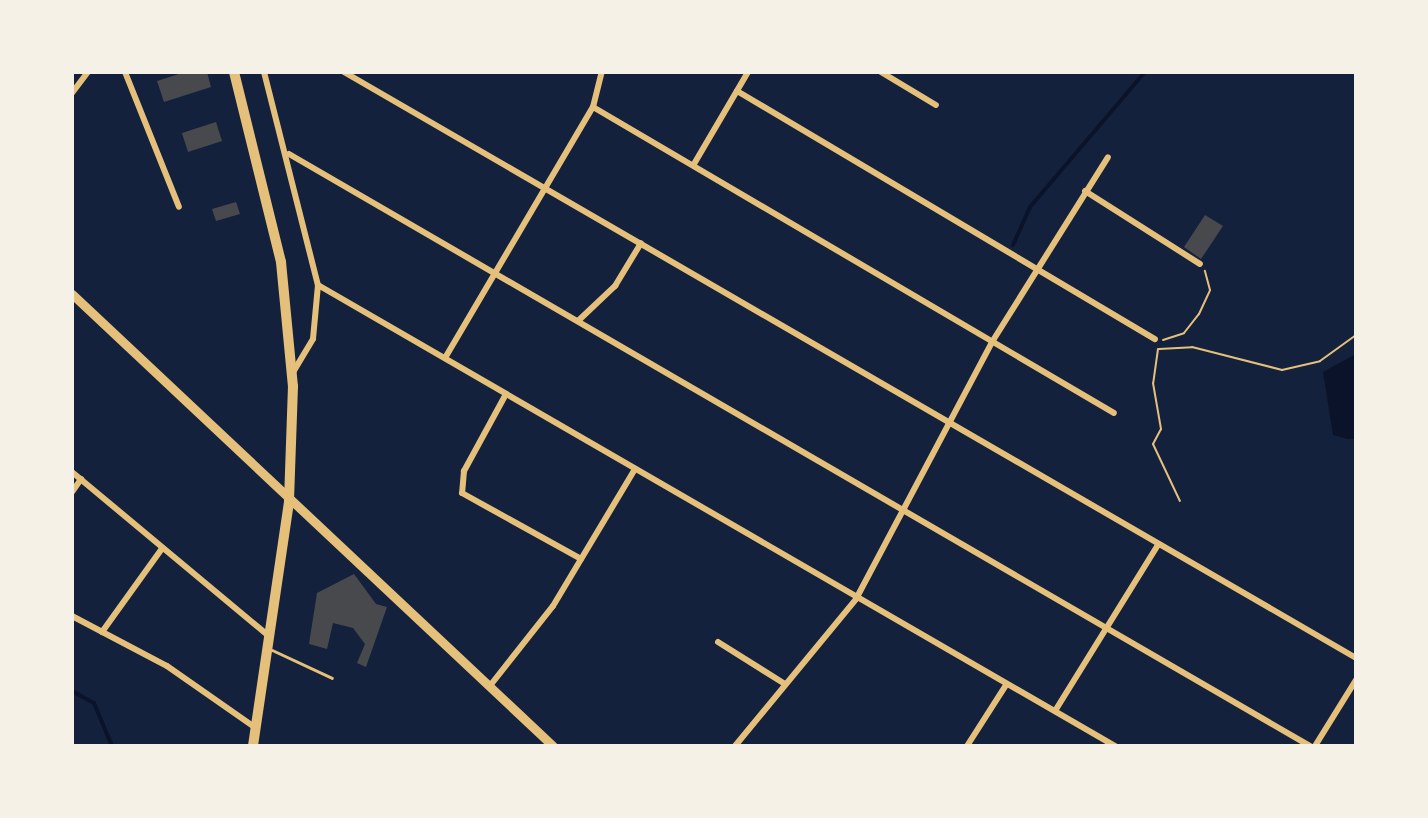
<!DOCTYPE html>
<html>
<head>
<meta charset="utf-8">
<style>
	body { margin:0 }
	#map { position:relative; width:1428px; height:818px; overflow:hidden; background:#14213d; font-family:Cabin,sans-serif }
	div>[style] { position:absolute }
	.water>* { inset:0; background:#0b132b }
	.stream>* { height:4px; margin:-2px; padding:0 2px; transform-origin:2px; border-radius:2px; background:#0b132b }
	.building>* { inset:0; background:#48494c }
	.path>* { height:2px; margin:-1px; padding:0 1px; transform-origin:1px; border-radius:1px; background:#e5c07b }
	.service>* { height:3px; margin:-1.5px; padding:0 1.5px; transform-origin:1.5px; border-radius:1.5px; background:#e5c07b }
	.minor>* { height:6px; margin:-3px; padding:0 3px; transform-origin:3px; border-radius:3px; background:#e5c07b }
	.secondary>* { height:9px; margin:-4.5px; padding:0 4.5px; transform-origin:4.5px; border-radius:4.5px; background:#e5c07b }
	.primary>* { height:10px; margin:-5px; padding:0 5px; transform-origin:5px; border-radius:5px; background:#e5c07b }
	span { translate:-50% -50%; white-space:nowrap; text-align:center; line-height:1.15; -webkit-text-stroke:6px #f6f1e7; paint-order:stroke }
	.frame { position:absolute; inset:0; border:74px solid #f6f1e7; pointer-events:none }
</style>
</head>
<body>
<div id="map">
	<div class="water">
		<div style="clip-path:polygon(1356px 354px,1356px 439px,1347px 439px,1333px 435px,1323px 372px)"></div>
	</div>
	<div class="stream">
		<div style="left:1013px;top:245px;width:42px;rotate:-65.9deg"></div>
		<div style="left:1030px;top:207px;width:177px;rotate:-49.6deg"></div>
		<div style="left:72px;top:691px;width:25px;rotate:29deg"></div>
		<div style="left:94px;top:703px;width:47px;rotate:67.3deg"></div>
	</div>
	<div class="building">
		<div style="clip-path:polygon(185px 72px,207px 72px,211px 87px,164px 102px,157px 81px)"></div>
		<div style="clip-path:polygon(216px 122px,222px 141px,188px 152px,182px 133px)"></div>
		<div style="clip-path:polygon(236px 202px,240px 214px,216px 221px,212px 209px)"></div>
		<div style="clip-path:polygon(1205px 215px,1223px 226px,1201px 259px,1184px 247px)"></div>
		<div style="clip-path:polygon(354px 574px,376px 604px,387px 607px,366px 667px,357px 663px,365px 644px,353px 628px,333px 623px,327px 649px,309px 644px,317px 593px)"></div>
	</div>
	<div class="path">
		<div style="left:1163px;top:340px;width:22px;rotate:-18deg"></div>
		<div style="left:1184px;top:333px;width:24px;rotate:-52deg"></div>
		<div style="left:1199px;top:314px;width:26px;rotate:-65deg"></div>
		<div style="left:1210px;top:290px;width:20px;rotate:-105deg"></div>
		<div style="left:1158px;top:349px;width:34px;rotate:98deg"></div>
		<div style="left:1153px;top:383px;width:47px;rotate:80.1deg"></div>
		<div style="left:1161px;top:429px;width:17px;rotate:118deg"></div>
		<div style="left:1153px;top:444px;width:63px;rotate:64.7deg"></div>
		<div style="left:1159px;top:349px;width:33px;rotate:-3deg"></div>
		<div style="left:1192px;top:347px;width:93px;rotate:14.3deg"></div>
		<div style="left:1282px;top:370px;width:39px;rotate:-13deg"></div>
		<div style="left:1320px;top:361px;width:44px;rotate:-35.8deg"></div>
	</div>
	<div class="service">
		<div style="left:272px;top:650px;width:66px;rotate:25deg"></div>
	</div>
	<div class="minor">
		<div style="left:125px;top:72px;width:145px;rotate:68.2deg"></div>
		<div style="left:264px;top:72px;width:220px;rotate:75.8deg"></div>
		<div style="left:318px;top:285px;width:54px;rotate:95.3deg"></div>
		<div style="left:313px;top:339px;width:41px;rotate:121deg"></div>
		<div style="left:344px;top:72px;width:1169px;rotate:30.07deg"></div>
		<div style="left:881px;top:72px;width:64px;rotate:31deg"></div>
		<div style="left:737px;top:91px;width:486px;rotate:30.7deg"></div>
		<div style="left:72px;top:93px;width:26px;rotate:-53deg"></div>
		<div style="left:593px;top:107px;width:604px;rotate:30.43deg"></div>
		<div style="left:289px;top:154px;width:1180px;rotate:30.11deg"></div>
		<div style="left:694px;top:164px;width:107px;rotate:-59.6deg"></div>
		<div style="left:1085px;top:191px;width:136px;rotate:32.4deg"></div>
		<div style="left:318px;top:285px;width:921px;rotate:30.05deg"></div>
		<div style="left:579px;top:320px;width:50px;rotate:-43.4deg"></div>
		<div style="left:615px;top:286px;width:50px;rotate:-58.8deg"></div>
		<div style="left:445px;top:358px;width:291px;rotate:-59.5deg"></div>
		<div style="left:593px;top:107px;width:36px;rotate:-76deg"></div>
		<div style="left:506px;top:394px;width:88px;rotate:118.6deg"></div>
		<div style="left:464px;top:471px;width:22px;rotate:95deg"></div>
		<div style="left:462px;top:493px;width:136px;rotate:29deg"></div>
		<div style="left:72px;top:472px;width:256px;rotate:39.8deg"></div>
		<div style="left:72px;top:492px;width:16px;rotate:-55deg"></div>
		<div style="left:72px;top:616px;width:107px;rotate:27.8deg"></div>
		<div style="left:167px;top:666px;width:108px;rotate:34.9deg"></div>
		<div style="left:102px;top:632px;width:101px;rotate:-54.3deg"></div>
		<div style="left:718px;top:642px;width:79px;rotate:32.1deg"></div>
		<div style="left:489px;top:687px;width:103px;rotate:-51.7deg"></div>
		<div style="left:553px;top:606px;width:160px;rotate:-59.1deg"></div>
		<div style="left:1055px;top:711px;width:195px;rotate:-58.2deg"></div>
		<div style="left:735px;top:746px;width:190px;rotate:-50.5deg"></div>
		<div style="left:856px;top:599px;width:291px;rotate:-62.1deg"></div>
		<div style="left:992px;top:342px;width:218px;rotate:-57.9deg"></div>
		<div style="left:967px;top:746px;width:72px;rotate:-57.4deg"></div>
		<div style="left:1315px;top:746px;width:78px;rotate:-58.2deg"></div>
	</div>
	<div class="secondary">
		<div style="left:72px;top:294px;width:660px;rotate:43.22deg"></div>
	</div>
	<div class="primary">
		<div style="left:234px;top:72px;width:196px;rotate:76.1deg"></div>
		<div style="left:281px;top:262px;width:125px;rotate:84.5deg"></div>
		<div style="left:293px;top:386px;width:116px;rotate:92deg"></div>
		<div style="left:289px;top:502px;width:247px;rotate:98.4deg"></div>
	</div>
	<div class="frame"></div>
</div>
</body>
</html>
